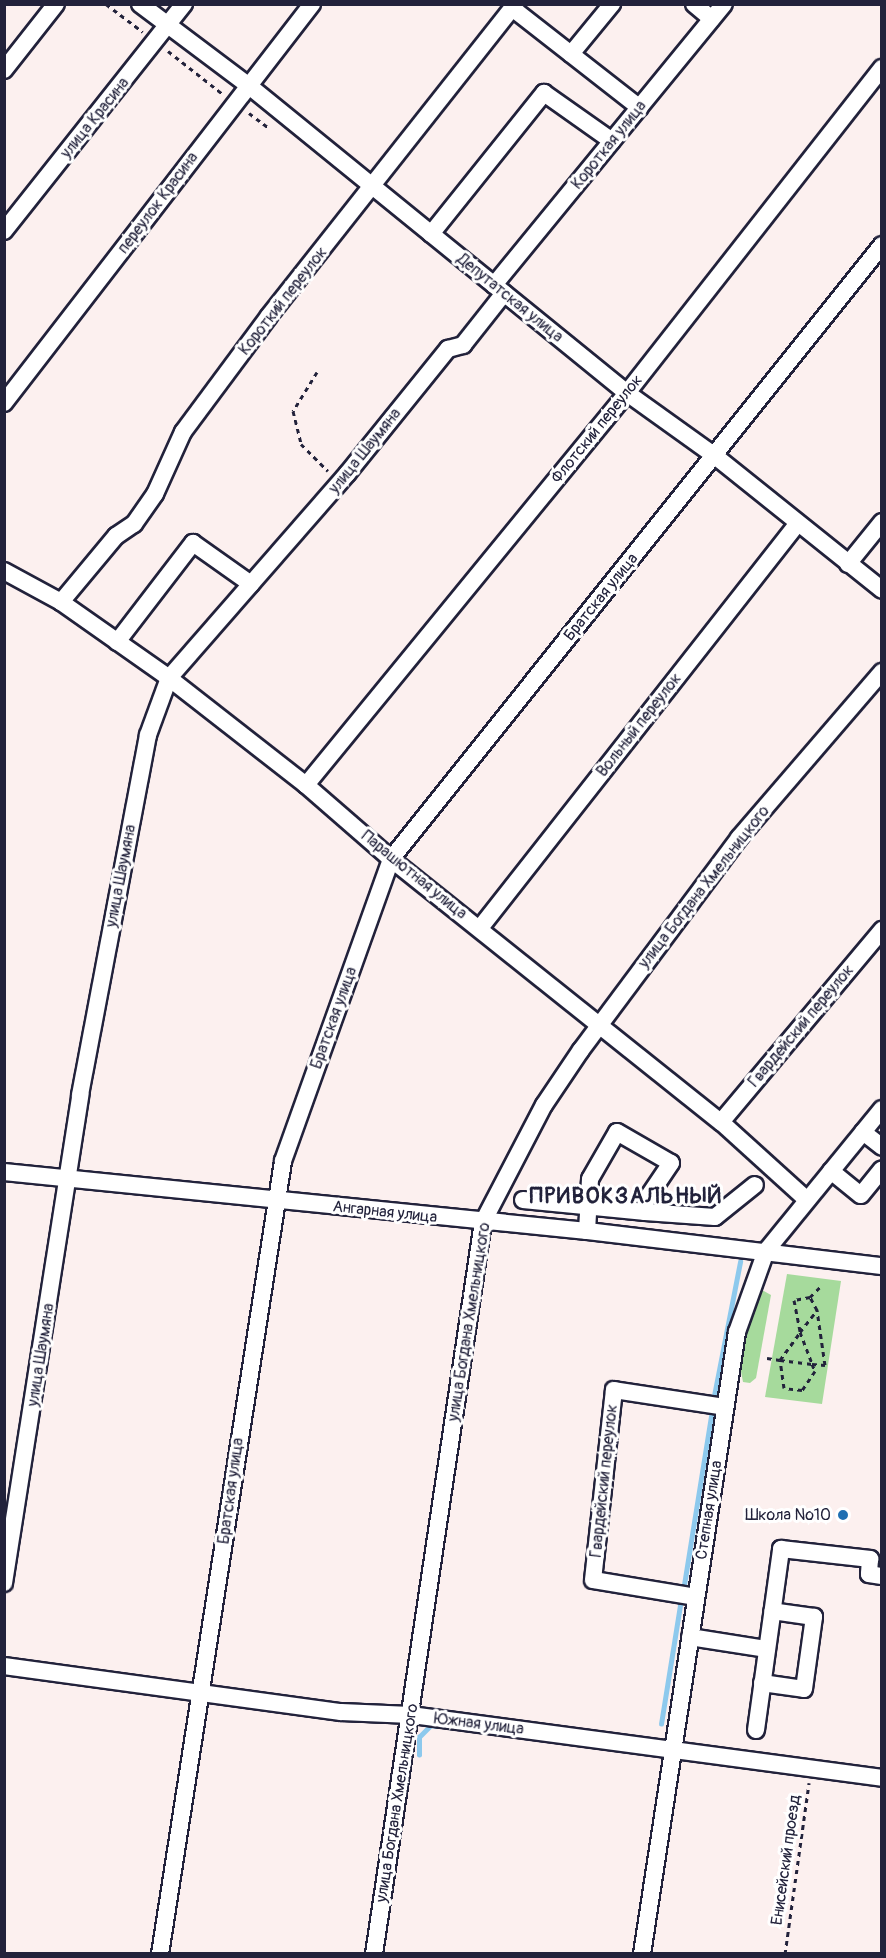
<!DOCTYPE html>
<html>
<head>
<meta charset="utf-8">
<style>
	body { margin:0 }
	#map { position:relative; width:886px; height:1958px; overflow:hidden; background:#fcf0ef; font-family:Pangolin,sans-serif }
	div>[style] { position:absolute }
	.green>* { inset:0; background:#a6da9c }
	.stream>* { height:4.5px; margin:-2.25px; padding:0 2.25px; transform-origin:2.25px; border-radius:2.25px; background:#8dc9ed }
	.path>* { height:3px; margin-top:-1.5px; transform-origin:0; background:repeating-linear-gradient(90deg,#22223b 0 4.5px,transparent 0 9px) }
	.roads { filter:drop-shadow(2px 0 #22223b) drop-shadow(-2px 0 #22223b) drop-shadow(0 2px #22223b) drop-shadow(0 -2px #22223b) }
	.minor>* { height:16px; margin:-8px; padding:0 8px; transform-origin:8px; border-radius:8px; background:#fff }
	.dots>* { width:16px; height:16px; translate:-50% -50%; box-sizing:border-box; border:3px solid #fff; border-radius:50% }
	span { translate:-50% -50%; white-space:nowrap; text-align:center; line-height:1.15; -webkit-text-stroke:6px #fff; paint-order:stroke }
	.street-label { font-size:16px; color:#22223b }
	.poi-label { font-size:16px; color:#22223b }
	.right { translate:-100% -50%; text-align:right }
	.district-label { font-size:22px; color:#22223b; font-weight:700; letter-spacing:1.5px }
	.frame { position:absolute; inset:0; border:6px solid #22223b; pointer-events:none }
</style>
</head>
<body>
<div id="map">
	<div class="green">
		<div style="clip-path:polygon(787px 1274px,841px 1281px,822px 1404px,765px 1397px)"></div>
		<div style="clip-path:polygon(762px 1290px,771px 1295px,756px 1378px,750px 1383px,743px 1382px,740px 1366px,754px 1299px)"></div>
	</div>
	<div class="stream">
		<div style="left:713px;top:1401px;width:142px;rotate:-79deg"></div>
		<div style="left:683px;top:1591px;width:183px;rotate:-80.9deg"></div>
		<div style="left:661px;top:1724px;width:127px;rotate:-80.9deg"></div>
		<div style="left:419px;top:1755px;width:18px;rotate:-90deg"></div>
		<div style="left:419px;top:1737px;width:17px;rotate:-45deg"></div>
		<div style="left:431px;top:1725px;width:5px;rotate:11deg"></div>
	</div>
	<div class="path">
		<div style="left:106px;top:4px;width:46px;rotate:37.1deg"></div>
		<div style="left:168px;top:51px;width:71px;rotate:38.2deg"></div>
		<div style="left:249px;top:113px;width:25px;rotate:37deg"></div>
		<div style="left:317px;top:372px;width:46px;rotate:121.6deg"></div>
		<div style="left:293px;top:411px;width:34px;rotate:76deg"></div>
		<div style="left:301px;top:444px;width:38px;rotate:45deg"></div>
		<div style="left:810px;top:1297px;width:17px;rotate:-45deg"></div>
		<div style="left:767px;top:1358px;width:13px;rotate:9deg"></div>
		<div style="left:780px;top:1360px;width:34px;rotate:-54deg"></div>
		<div style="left:800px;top:1332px;width:28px;rotate:-52deg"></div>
		<div style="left:817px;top:1310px;width:15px;rotate:-118deg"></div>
		<div style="left:810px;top:1297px;width:16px;rotate:169deg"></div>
		<div style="left:794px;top:1300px;width:33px;rotate:79deg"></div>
		<div style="left:800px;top:1332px;width:34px;rotate:69deg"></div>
		<div style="left:812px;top:1364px;width:8px;rotate:67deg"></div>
		<div style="left:815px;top:1371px;width:23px;rotate:124deg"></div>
		<div style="left:802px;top:1390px;width:18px;rotate:-174deg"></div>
		<div style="left:784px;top:1388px;width:28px;rotate:-98deg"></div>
		<div style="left:780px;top:1360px;width:32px;rotate:7deg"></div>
		<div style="left:812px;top:1364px;width:13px;rotate:4deg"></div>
		<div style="left:825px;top:1365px;width:56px;rotate:-98.3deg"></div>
		<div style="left:785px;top:1954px;width:173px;rotate:-82deg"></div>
	</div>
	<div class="roads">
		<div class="minor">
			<div style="left:140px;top:4px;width:135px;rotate:36.9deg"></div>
			<div style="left:248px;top:85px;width:488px;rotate:39.1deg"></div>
			<div style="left:627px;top:393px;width:108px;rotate:35.6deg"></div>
			<div style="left:715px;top:456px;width:214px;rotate:38.7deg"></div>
			<div style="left:694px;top:4px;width:23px;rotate:40deg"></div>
			<div style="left:512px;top:8px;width:162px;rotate:38deg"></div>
			<div style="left:571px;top:54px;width:65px;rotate:-50.6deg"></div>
			<div style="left:4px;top:70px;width:84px;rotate:-51.8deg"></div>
			<div style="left:4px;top:231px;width:290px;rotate:-51.6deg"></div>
			<div style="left:431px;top:234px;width:181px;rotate:-51.3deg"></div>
			<div style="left:544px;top:93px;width:83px;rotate:35.2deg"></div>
			<div style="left:494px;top:285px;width:363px;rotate:-50.7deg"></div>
			<div style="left:4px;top:403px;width:504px;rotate:-52.33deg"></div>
			<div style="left:848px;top:564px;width:54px;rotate:-51deg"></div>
			<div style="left:4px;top:571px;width:65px;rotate:28.5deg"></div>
			<div style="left:61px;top:602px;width:132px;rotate:35.1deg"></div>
			<div style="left:169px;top:678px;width:174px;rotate:38deg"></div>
			<div style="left:306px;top:785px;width:113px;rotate:41deg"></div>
			<div style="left:391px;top:859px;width:422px;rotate:38.6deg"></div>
			<div style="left:721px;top:1122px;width:116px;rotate:42.2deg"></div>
			<div style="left:61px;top:602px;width:86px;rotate:-50.2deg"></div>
			<div style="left:116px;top:536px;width:22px;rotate:-34deg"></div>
			<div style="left:134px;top:524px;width:37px;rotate:-55deg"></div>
			<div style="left:155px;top:494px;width:68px;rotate:-65.7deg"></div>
			<div style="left:183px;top:432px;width:144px;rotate:-53.4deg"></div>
			<div style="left:269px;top:316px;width:397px;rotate:-51.7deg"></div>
			<div style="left:117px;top:642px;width:125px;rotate:-52.5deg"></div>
			<div style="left:193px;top:543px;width:71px;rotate:35.3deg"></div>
			<div style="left:306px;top:785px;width:507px;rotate:-50.69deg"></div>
			<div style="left:627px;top:393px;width:413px;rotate:-51.9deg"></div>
			<div style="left:480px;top:928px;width:515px;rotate:-51.86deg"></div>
			<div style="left:721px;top:1122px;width:251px;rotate:-50deg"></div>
			<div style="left:863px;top:1132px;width:24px;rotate:38deg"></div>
			<div style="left:831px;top:1171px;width:38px;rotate:39deg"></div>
			<div style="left:861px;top:1195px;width:33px;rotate:-51deg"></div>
			<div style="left:4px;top:1172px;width:586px;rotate:5.78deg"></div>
			<div style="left:587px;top:1231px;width:297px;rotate:6.8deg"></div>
			<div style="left:523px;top:1200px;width:123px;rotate:5.6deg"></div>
			<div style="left:587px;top:1231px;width:52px;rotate:-86.7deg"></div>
			<div style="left:590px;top:1179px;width:54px;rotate:-60.1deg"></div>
			<div style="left:617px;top:1132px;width:62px;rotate:29.9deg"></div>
			<div style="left:671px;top:1163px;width:45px;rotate:124deg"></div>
			<div style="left:646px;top:1200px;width:12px;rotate:95deg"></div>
			<div style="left:645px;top:1212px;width:70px;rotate:4.1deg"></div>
			<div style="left:715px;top:1217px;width:51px;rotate:-38.7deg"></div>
			<div style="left:4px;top:1583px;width:494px;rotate:-81.1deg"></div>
			<div style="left:80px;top:1095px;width:366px;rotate:-79.3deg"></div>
			<div style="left:148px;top:735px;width:61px;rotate:-69.8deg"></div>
			<div style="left:169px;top:678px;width:271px;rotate:-48.9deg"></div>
			<div style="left:347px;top:474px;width:161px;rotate:-51.1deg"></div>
			<div style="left:448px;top:349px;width:16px;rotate:-15deg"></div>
			<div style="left:463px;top:345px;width:66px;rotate:-51.7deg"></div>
			<div style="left:696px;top:1597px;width:104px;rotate:-170.6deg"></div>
			<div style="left:593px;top:1580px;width:191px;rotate:-83.7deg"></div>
			<div style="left:614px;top:1390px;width:112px;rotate:8.7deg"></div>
			<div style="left:690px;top:1637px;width:78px;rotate:8.9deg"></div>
			<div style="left:4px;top:1666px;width:340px;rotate:7.8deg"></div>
			<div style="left:341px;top:1712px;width:70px;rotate:2.5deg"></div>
			<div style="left:411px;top:1715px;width:475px;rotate:7.6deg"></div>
			<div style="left:762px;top:1683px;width:42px;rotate:8.1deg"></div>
			<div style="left:804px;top:1689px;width:73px;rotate:-82.1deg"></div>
			<div style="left:814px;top:1617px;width:42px;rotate:-171.9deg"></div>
			<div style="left:756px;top:1730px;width:183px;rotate:-82.1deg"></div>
			<div style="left:781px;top:1549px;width:90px;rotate:6.4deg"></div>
			<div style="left:870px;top:1559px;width:15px;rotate:94deg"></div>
			<div style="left:869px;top:1574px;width:13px;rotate:9deg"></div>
			<div style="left:160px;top:1954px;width:802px;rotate:-81.18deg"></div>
			<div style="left:283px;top:1161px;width:321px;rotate:-70.3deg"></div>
			<div style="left:391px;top:859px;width:786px;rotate:-51.35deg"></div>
			<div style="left:374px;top:1954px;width:740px;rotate:-81.53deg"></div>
			<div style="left:483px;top:1222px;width:132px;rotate:-62.5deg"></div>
			<div style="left:544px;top:1105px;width:66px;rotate:-56.1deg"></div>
			<div style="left:581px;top:1050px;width:264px;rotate:-53.3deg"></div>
			<div style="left:739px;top:838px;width:219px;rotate:-49.3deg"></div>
			<div style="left:642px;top:1954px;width:629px;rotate:-81.32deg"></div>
			<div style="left:737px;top:1332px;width:86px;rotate:-70.3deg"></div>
			<div style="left:766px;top:1251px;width:183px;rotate:-50.8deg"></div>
		</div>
	</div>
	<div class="dots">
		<div style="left:843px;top:1515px;background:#1f6fb2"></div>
	</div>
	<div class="street-label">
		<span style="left:95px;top:118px;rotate:-51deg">улица Красина</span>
		<span style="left:609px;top:145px;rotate:-51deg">Короткая улица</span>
		<span style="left:158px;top:203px;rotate:-53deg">переулок Красина</span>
		<span style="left:510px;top:298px;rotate:39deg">Депутатская улица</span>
		<span style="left:283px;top:301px;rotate:-52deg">Короткий переулок</span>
		<span style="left:597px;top:429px;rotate:-51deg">Флотский переулок</span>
		<span style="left:365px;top:451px;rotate:-51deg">улица Шаумяна</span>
		<span style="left:601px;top:597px;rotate:-51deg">Братская улица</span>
		<span style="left:639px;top:725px;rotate:-52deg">Вольный переулок</span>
		<span style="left:414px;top:875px;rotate:39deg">Парашютная улица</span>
		<span style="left:121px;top:876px;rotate:-79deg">улица Шаумяна</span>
		<span style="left:704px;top:887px;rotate:-52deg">улица Богдана Хмельницкого</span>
		<span style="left:334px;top:1018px;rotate:-70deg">Братская улица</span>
		<span style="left:801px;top:1026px;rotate:-50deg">Гвардейский переулок</span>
		<span style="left:385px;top:1212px;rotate:6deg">Ангарная улица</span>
		<span style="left:469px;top:1322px;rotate:-81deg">улица Богдана Хмельницкого</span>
		<span style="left:41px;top:1355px;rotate:-81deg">улица Шаумяна</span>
		<span style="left:604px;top:1481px;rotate:-84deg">Гвардейский переулок</span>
		<span style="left:231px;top:1491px;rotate:-82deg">Братская улица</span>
		<span style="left:709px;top:1510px;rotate:-81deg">Степная улица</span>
		<span style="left:479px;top:1724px;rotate:7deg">Южная улица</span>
		<span style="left:397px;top:1803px;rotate:-81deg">улица Богдана Хмельницкого</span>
		<span style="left:786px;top:1860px;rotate:-82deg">Енисейский проезд</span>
	</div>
	<div class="poi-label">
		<span class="right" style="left:831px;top:1515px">Школа №10</span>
	</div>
	<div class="district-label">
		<span style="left:626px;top:1197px">ПРИВОКЗАЛЬНЫЙ</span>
	</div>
	<div class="frame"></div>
</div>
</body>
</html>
